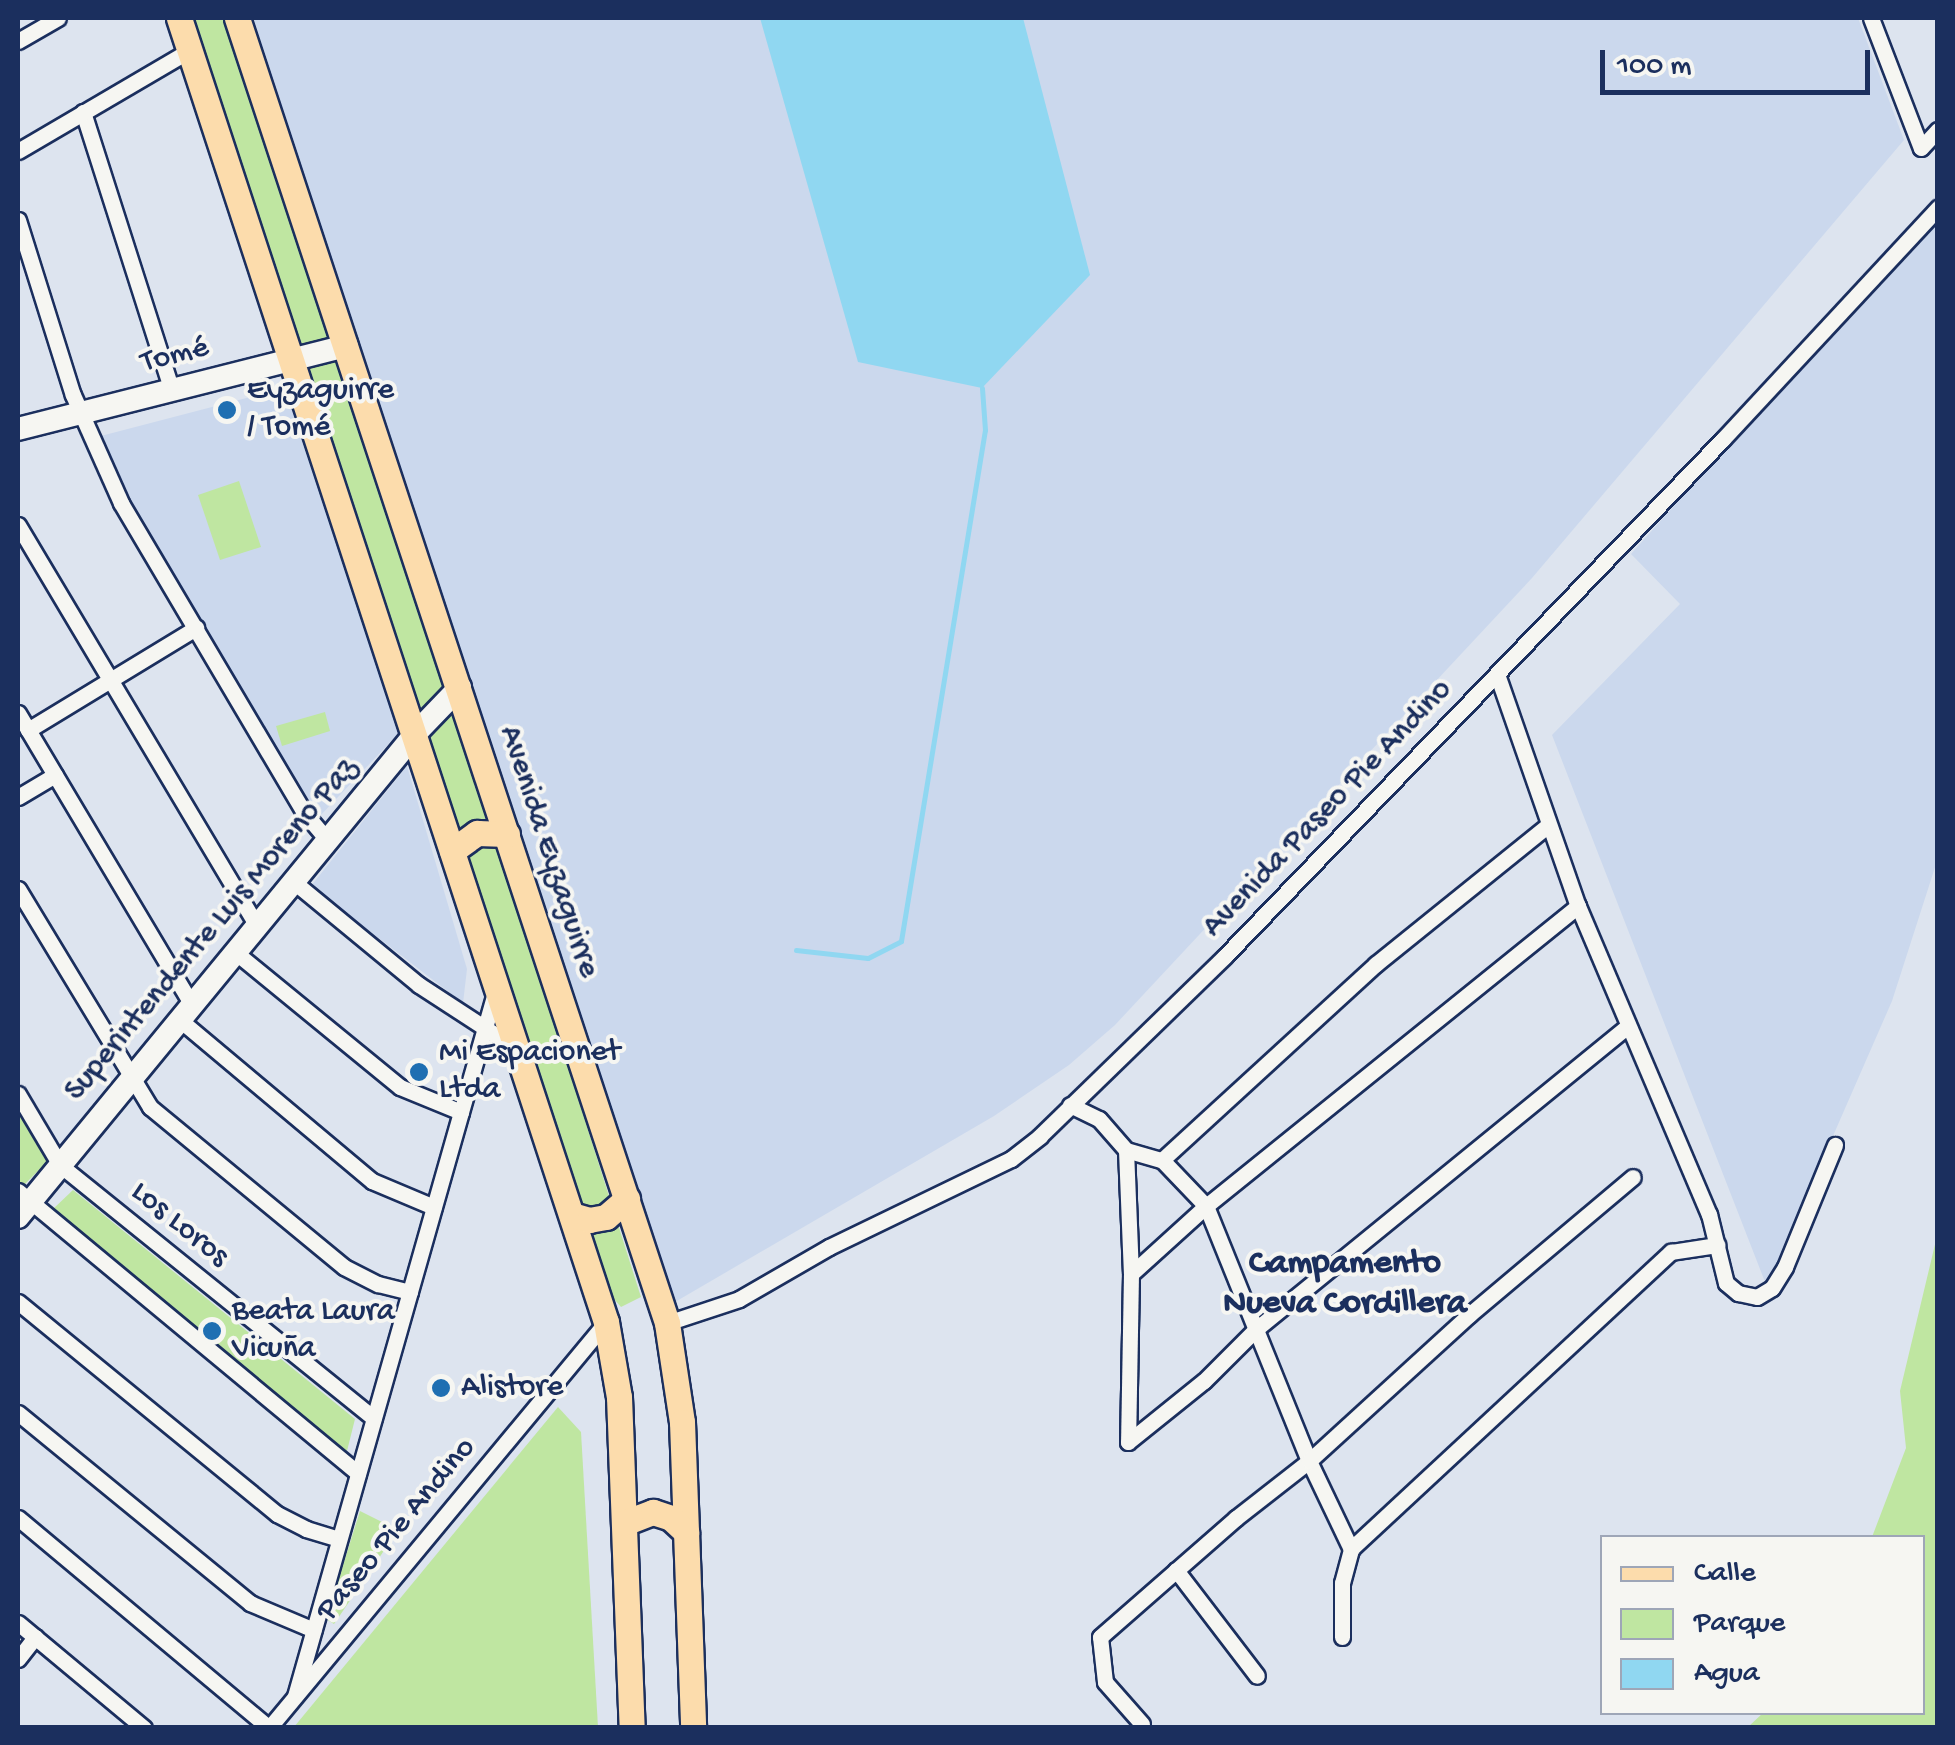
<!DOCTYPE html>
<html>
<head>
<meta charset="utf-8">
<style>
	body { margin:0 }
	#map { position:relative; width:1955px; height:1745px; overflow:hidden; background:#dde4ef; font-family:"Gochi Hand",sans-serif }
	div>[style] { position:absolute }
	.built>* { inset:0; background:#cbd8ed }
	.green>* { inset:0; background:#bfe6a1 }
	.water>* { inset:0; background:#90d7f1 }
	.stream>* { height:5px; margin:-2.5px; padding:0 2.5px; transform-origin:2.5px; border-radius:2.5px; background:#90d7f1 }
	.roads { filter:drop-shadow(2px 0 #1b2f5e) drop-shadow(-2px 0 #1b2f5e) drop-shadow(0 2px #1b2f5e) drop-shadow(0 -2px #1b2f5e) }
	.street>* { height:15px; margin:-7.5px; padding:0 7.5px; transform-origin:7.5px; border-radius:7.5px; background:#f6f6f2 }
	.secondary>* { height:22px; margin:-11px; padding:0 11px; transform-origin:11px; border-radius:11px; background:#f6f6f2 }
	.primary>* { height:25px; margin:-12.5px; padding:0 12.5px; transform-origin:12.5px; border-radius:12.5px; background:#fcdcac }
	.dots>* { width:28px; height:28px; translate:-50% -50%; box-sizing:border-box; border:5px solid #f6f6f2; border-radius:50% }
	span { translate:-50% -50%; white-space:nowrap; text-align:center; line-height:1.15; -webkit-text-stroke:8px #f6f6f2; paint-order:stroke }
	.street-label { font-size:32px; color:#1b2f5e }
	.poi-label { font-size:32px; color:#1b2f5e }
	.left { translate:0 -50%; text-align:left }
	.neighbourhood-label { font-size:35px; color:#1b2f5e; font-weight:700 }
	.frame { position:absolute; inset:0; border:20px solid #1b2f5e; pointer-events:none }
	.legend { position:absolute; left:1600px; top:1535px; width:325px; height:180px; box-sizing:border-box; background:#f6f6f2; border:2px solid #9ea6b7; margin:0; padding:12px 18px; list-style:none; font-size:30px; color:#1b2f5e }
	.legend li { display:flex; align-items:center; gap:20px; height:50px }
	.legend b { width:50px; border:2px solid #9ea6b7 }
	.scale { position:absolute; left:1600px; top:50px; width:270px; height:45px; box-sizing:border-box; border:5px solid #1b2f5e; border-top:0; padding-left:12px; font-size:30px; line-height:35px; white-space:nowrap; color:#1b2f5e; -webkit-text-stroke:8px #f6f6f2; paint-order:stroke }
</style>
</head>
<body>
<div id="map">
	<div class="built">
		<div style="clip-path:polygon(253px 18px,1858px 18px,1904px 140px,1532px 578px,1115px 1025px,1069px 1065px,994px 1116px,675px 1302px)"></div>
		<div style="clip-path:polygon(1937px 211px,1937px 861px,1892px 1001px,1767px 1287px,1552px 735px,1680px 604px,1631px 554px)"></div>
		<div style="clip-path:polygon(288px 387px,398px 734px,319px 817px,121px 495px,97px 437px)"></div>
		<div style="clip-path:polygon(407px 766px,467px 969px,463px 1003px,311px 886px)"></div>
	</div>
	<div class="green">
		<div style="clip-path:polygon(186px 18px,227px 18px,344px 360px,641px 1297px,621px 1307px,607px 1291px)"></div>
		<div style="clip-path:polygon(239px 481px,261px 547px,220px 560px,198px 495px)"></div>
		<div style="clip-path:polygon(325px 712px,330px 731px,282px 746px,276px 726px)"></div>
		<div style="clip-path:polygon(18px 1112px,48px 1161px,23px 1186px,18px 1181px)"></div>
		<div style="clip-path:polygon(73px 1190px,355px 1419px,347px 1451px,319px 1434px,52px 1210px)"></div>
		<div style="clip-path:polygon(1937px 1236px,1937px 1727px,1748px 1727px,1763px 1713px,1922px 1712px,1922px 1538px,1872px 1537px,1906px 1448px,1900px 1391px)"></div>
		<div style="clip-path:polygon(558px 1407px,581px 1432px,598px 1727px,294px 1727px)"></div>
		<div style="clip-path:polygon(360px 1511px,398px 1530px,334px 1624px,326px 1619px)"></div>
	</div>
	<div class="water">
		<div style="clip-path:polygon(760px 18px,1023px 18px,1090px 275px,982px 388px,858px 362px)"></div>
	</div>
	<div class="stream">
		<div style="left:796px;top:950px;width:72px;rotate:6.3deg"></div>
		<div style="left:868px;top:958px;width:37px;rotate:-27deg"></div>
		<div style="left:901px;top:941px;width:518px;rotate:-80.67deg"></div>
		<div style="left:985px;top:430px;width:42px;rotate:-94.1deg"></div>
	</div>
	<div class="roads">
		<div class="street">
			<div style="left:1871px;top:18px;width:139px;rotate:69deg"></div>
			<div style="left:1921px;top:148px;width:25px;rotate:-47deg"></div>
			<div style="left:18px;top:41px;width:46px;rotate:-29.9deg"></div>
			<div style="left:83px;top:112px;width:293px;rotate:72.3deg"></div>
			<div style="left:18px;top:151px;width:199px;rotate:-30.4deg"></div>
			<div style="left:18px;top:220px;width:183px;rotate:72.6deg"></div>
			<div style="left:73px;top:395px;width:118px;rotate:66deg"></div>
			<div style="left:121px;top:503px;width:358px;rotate:59.4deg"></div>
			<div style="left:303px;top:811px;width:39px;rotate:50deg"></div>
			<div style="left:18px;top:525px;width:467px;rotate:59.2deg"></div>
			<div style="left:1497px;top:674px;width:246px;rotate:70.8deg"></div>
			<div style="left:1578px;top:906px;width:335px;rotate:67deg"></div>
			<div style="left:1709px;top:1214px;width:71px;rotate:76.2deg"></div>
			<div style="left:1726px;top:1283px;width:16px;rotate:40deg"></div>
			<div style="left:1738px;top:1293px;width:19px;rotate:12deg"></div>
			<div style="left:1757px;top:1297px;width:17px;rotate:-31deg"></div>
			<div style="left:1772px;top:1288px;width:25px;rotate:-58deg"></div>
			<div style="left:1785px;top:1267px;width:132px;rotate:-67.7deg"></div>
			<div style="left:18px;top:713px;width:340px;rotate:59.2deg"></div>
			<div style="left:28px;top:730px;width:197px;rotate:-31.3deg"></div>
			<div style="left:18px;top:797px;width:43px;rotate:-30.7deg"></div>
			<div style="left:294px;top:882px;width:162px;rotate:39.5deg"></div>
			<div style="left:419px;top:985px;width:113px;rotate:33.1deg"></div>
			<div style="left:18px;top:889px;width:255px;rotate:58.8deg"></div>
			<div style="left:150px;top:1107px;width:251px;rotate:39.5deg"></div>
			<div style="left:344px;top:1267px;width:38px;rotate:27deg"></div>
			<div style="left:378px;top:1284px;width:33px;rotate:14deg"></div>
			<div style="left:235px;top:952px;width:213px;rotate:39.3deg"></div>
			<div style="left:400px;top:1087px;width:66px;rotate:22.3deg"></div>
			<div style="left:180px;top:1020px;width:251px;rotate:40deg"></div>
			<div style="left:372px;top:1181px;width:67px;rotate:22.8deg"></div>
			<div style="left:18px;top:1094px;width:82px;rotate:59.4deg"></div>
			<div style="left:60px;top:1165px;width:403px;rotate:38.9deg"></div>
			<div style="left:1070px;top:1105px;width:32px;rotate:26deg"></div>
			<div style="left:1099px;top:1119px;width:41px;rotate:48.9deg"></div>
			<div style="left:1126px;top:1150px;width:37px;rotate:16deg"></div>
			<div style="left:1162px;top:1160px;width:64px;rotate:46.3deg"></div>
			<div style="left:1206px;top:1206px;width:275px;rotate:68deg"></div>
			<div style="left:1309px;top:1461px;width:98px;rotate:64.5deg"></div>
			<div style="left:1126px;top:1150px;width:124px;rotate:87.7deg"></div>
			<div style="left:1131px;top:1274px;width:168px;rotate:91deg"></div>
			<div style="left:1162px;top:1160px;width:290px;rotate:-42.5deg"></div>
			<div style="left:1376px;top:964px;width:220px;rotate:-38.9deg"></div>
			<div style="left:18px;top:1191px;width:442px;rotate:39.7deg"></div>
			<div style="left:1131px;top:1274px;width:101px;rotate:-42.2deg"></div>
			<div style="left:1206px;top:1206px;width:478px;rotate:-38.9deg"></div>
			<div style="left:18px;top:1302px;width:335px;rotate:39.3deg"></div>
			<div style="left:277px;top:1514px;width:33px;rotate:27deg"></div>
			<div style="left:306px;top:1529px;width:34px;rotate:17deg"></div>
			<div style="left:667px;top:1323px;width:76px;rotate:-18.4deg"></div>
			<div style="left:739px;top:1299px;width:104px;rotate:-30deg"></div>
			<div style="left:829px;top:1247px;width:202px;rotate:-25.8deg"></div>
			<div style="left:1011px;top:1159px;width:37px;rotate:-38deg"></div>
			<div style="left:1040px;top:1136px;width:257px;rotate:-44.2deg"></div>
			<div style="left:1224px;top:957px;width:719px;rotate:-46.07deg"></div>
			<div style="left:1723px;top:439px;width:316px;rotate:-47.1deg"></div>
			<div style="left:18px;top:1413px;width:300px;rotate:39.3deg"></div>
			<div style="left:250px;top:1603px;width:69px;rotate:22.9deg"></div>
			<div style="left:1128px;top:1442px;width:97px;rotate:-38.8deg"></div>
			<div style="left:1204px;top:1381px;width:72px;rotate:-45deg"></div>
			<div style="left:1255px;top:1330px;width:481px;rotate:-39.2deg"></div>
			<div style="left:18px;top:1518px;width:327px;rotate:39.9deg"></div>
			<div style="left:1176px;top:1570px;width:133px;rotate:52.6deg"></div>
			<div style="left:18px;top:1623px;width:164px;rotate:39.8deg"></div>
			<div style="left:1342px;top:1637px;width:54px;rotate:-90deg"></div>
			<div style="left:1342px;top:1583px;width:35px;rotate:-75deg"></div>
			<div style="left:1351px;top:1549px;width:437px;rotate:-42.9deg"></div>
			<div style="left:1671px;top:1252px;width:47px;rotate:-8.7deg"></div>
			<div style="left:18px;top:1659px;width:28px;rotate:-52deg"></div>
			<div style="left:295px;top:1696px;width:735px;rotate:-74.13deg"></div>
			<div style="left:1142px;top:1724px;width:56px;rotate:-131.4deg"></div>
			<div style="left:1105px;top:1682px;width:45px;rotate:-96.3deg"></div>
			<div style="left:1100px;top:1637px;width:181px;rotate:-41.2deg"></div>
			<div style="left:1236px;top:1518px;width:93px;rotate:-38deg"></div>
			<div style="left:1309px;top:1461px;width:217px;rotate:-42.4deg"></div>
			<div style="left:1469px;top:1315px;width:214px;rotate:-40.1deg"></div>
			<div style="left:269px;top:1728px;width:528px;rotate:-50.31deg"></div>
		</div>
		<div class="secondary">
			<div style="left:18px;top:429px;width:339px;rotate:-14.2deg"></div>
			<div style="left:18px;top:1217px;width:625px;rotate:-50.58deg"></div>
			<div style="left:415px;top:734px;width:65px;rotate:-46.2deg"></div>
		</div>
		<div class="primary">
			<div style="left:179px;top:18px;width:1372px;rotate:71.87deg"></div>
			<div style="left:606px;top:1322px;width:76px;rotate:80.2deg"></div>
			<div style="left:619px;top:1397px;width:331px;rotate:87.8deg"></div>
			<div style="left:237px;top:18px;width:1374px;rotate:71.76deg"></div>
			<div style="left:667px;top:1323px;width:100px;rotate:81.4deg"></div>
			<div style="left:682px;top:1422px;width:306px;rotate:87.9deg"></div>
			<div style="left:452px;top:851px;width:31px;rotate:-36deg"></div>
			<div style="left:477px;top:833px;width:30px;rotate:2deg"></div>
			<div style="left:572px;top:1215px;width:18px;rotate:16deg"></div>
			<div style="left:589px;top:1220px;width:17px;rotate:-10deg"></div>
			<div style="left:606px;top:1217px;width:28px;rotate:-41deg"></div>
			<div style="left:624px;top:1523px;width:31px;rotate:-21deg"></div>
			<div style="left:653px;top:1512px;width:19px;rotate:18deg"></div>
			<div style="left:671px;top:1518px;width:21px;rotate:43deg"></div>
		</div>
	</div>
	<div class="dots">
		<div style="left:227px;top:410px;background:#1f6fb2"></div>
		<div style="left:419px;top:1072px;background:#1f6fb2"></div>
		<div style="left:212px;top:1331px;background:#1f6fb2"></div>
		<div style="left:441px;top:1388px;background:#1f6fb2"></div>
	</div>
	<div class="street-label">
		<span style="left:175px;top:356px;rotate:-14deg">Tomé</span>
		<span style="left:1328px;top:809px;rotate:-46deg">Avenida Paseo Pie Andino</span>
		<span style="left:548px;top:852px;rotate:72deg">Avenida Eyzaguirre</span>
		<span style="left:212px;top:930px;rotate:-50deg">Superintendente Luis Moreno Paz</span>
		<span style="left:179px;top:1225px;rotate:39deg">Los Loros</span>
		<span style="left:397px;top:1530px;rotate:-50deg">Paseo Pie Andino</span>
	</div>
	<div class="poi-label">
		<span class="left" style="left:247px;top:410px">Eyzaguirre<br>/ Tomé</span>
		<span class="left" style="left:439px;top:1072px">Mi Espacionet<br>Ltda</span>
		<span class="left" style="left:232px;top:1331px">Beata Laura<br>Vicuña</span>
		<span class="left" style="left:461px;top:1388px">Alistore</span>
	</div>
	<div class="neighbourhood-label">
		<span style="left:1345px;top:1285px">Campamento<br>Nueva Cordillera</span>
	</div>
	<div class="frame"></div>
	<ul class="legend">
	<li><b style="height:12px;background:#fcdcac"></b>Calle</li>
	<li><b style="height:28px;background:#bfe6a1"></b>Parque</li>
	<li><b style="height:28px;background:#90d7f1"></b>Agua</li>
	</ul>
	<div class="scale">100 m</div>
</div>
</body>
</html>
